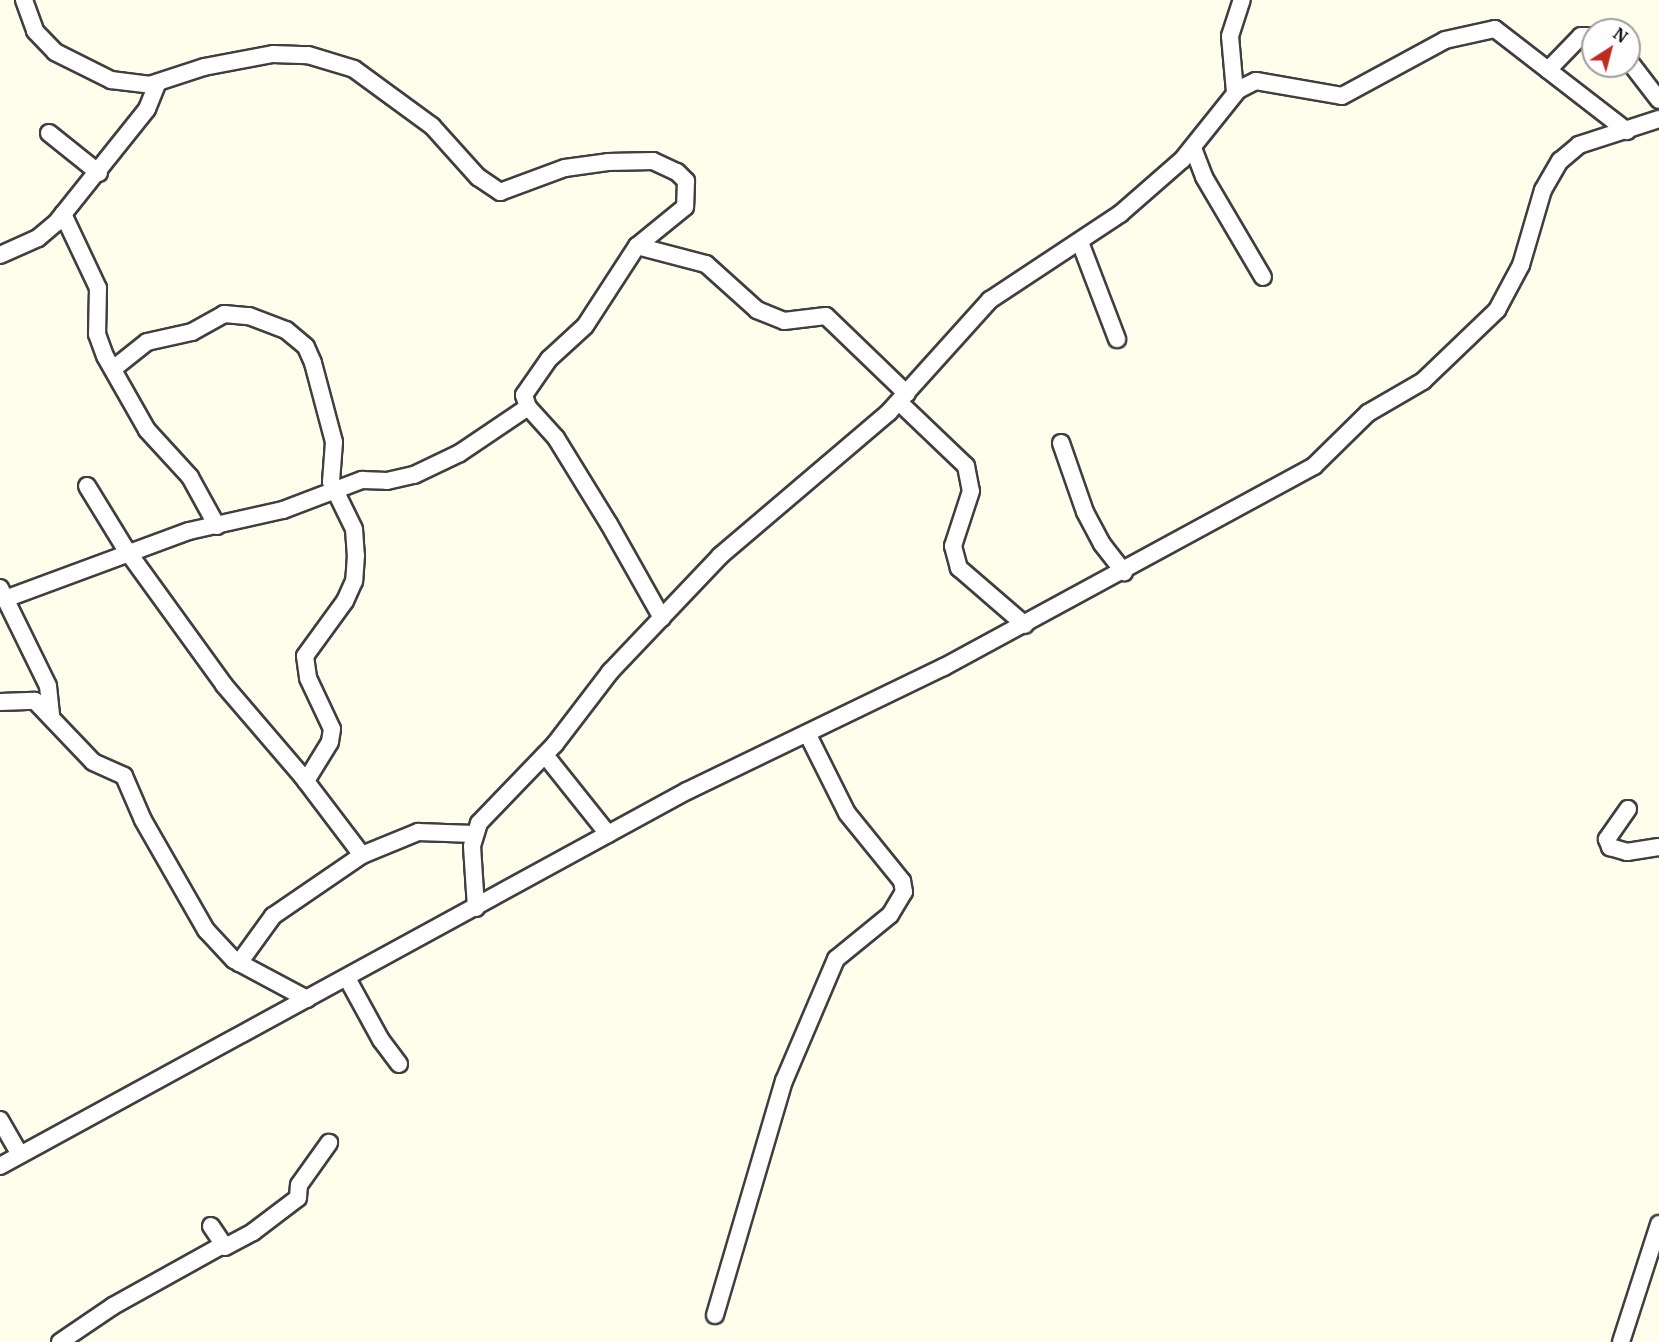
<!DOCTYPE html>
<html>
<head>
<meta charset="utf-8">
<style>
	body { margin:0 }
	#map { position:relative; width:1659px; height:1342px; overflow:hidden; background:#fffdec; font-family:Merriweather,serif }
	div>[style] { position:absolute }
	.roads { filter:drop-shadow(2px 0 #3f3f3f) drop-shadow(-2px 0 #3f3f3f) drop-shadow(0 2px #3f3f3f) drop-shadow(0 -2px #3f3f3f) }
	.minor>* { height:16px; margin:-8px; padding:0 8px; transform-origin:8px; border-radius:8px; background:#fff }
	span { translate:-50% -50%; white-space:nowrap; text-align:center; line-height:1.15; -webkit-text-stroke:6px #fff; paint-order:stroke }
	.north { position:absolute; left:1581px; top:18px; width:60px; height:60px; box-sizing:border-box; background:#fff; border:2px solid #9e9e9e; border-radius:50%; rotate:36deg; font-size:16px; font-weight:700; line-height:24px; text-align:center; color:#0c0c0c }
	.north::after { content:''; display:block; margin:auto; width:21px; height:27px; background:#bf2b21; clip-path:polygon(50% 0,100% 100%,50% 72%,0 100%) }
</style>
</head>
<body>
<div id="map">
	<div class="roads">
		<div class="minor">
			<div style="left:24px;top:0;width:33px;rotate:70deg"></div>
			<div style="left:35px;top:31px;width:29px;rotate:46deg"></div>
			<div style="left:55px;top:52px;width:63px;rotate:26.6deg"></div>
			<div style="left:111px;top:80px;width:38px;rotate:7deg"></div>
			<div style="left:149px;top:85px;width:58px;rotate:-18.1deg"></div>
			<div style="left:204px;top:67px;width:70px;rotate:-10.7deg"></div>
			<div style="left:273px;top:54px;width:35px;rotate:2deg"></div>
			<div style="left:308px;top:55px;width:48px;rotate:16.9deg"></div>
			<div style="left:354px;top:69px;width:97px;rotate:36.2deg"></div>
			<div style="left:432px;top:126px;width:69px;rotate:48deg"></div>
			<div style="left:478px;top:177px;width:27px;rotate:34deg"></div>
			<div style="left:500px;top:192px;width:69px;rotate:-20.3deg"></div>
			<div style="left:565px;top:168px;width:43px;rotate:-7.9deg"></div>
			<div style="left:608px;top:162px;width:45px;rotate:-1.3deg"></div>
			<div style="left:653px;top:161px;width:26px;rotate:25deg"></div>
			<div style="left:677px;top:172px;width:13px;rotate:45deg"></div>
			<div style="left:686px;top:181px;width:26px;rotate:92deg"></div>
			<div style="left:685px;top:207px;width:62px;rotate:140.9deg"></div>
			<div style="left:637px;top:246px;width:95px;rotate:123deg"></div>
			<div style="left:585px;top:326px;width:49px;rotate:137.5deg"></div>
			<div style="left:549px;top:359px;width:44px;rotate:124.8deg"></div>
			<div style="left:524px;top:395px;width:13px;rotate:72deg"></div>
			<div style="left:528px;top:407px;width:42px;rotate:47.9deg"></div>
			<div style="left:556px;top:438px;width:101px;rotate:58.4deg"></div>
			<div style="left:609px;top:524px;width:108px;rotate:60.6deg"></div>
			<div style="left:1629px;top:61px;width:49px;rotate:52.4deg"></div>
			<div style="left:1548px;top:70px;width:47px;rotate:-45.9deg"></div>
			<div style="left:1581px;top:36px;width:12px"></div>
			<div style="left:1235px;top:92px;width:56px;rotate:-95.1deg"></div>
			<div style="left:1230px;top:36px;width:38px;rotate:-72deg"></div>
			<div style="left:49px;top:133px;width:64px;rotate:38.7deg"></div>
			<div style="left:1193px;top:148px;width:31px;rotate:69deg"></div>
			<div style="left:1204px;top:177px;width:116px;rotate:59.5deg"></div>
			<div style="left:63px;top:214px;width:82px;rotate:64.7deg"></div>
			<div style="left:98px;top:288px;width:46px;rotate:91.2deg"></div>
			<div style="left:97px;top:334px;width:23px;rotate:70deg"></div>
			<div style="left:105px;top:356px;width:85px;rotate:60.4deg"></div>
			<div style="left:147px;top:430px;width:64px;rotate:47.5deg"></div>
			<div style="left:190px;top:477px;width:56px;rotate:61.1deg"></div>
			<div style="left:1080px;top:242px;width:104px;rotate:69.1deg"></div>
			<div style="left:637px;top:246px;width:71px;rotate:14.6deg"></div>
			<div style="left:706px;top:264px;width:69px;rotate:42deg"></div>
			<div style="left:757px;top:310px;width:29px;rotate:22deg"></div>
			<div style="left:784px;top:321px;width:42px;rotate:-6.8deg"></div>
			<div style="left:826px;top:316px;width:112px;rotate:43.9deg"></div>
			<div style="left:0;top:255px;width:42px;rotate:-24.1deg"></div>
			<div style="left:38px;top:238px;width:23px;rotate:-40deg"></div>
			<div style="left:56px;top:223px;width:146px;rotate:-51.4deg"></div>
			<div style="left:147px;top:109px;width:27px;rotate:-68deg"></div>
			<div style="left:113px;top:369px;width:43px;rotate:-38.5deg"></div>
			<div style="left:147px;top:342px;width:46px;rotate:-12.5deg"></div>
			<div style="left:192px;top:332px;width:37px;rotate:-29deg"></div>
			<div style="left:224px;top:314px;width:25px;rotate:5deg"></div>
			<div style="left:249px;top:316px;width:40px;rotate:21deg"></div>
			<div style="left:286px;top:330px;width:26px;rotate:40deg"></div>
			<div style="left:306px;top:347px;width:17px;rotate:66deg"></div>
			<div style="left:313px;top:363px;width:82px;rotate:75.1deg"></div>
			<div style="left:334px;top:442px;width:40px;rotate:94.3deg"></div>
			<div style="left:331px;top:482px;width:52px;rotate:63.9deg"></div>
			<div style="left:354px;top:529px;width:26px;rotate:86deg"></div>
			<div style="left:356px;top:555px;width:26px;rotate:94deg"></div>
			<div style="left:354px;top:581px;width:22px;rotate:114deg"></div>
			<div style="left:345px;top:601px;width:68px;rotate:126deg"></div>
			<div style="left:305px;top:656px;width:22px;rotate:82deg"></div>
			<div style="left:308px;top:678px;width:56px;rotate:64.8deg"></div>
			<div style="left:332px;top:729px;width:13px;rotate:99deg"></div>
			<div style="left:330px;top:742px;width:46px;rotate:121.6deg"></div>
			<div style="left:899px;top:402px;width:93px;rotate:43.7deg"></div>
			<div style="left:966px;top:466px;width:25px;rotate:79deg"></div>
			<div style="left:971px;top:491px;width:58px;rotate:108.1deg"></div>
			<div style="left:953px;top:546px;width:23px;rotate:75deg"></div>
			<div style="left:959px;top:568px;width:87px;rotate:40.8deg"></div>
			<div style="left:1061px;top:443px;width:73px;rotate:70.8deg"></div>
			<div style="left:1085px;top:512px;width:36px;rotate:62deg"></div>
			<div style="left:1102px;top:544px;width:36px;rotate:52deg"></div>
			<div style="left:87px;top:486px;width:73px;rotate:58.5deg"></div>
			<div style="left:125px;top:548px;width:169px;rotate:54.1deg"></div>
			<div style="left:224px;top:685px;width:120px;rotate:49.4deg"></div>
			<div style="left:302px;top:776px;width:99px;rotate:52.8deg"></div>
			<div style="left:0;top:588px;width:109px;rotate:63.9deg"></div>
			<div style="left:48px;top:686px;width:29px;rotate:84deg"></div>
			<div style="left:5px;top:599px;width:196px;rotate:-20.3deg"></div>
			<div style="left:189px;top:531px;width:96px;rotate:-12.6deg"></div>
			<div style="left:283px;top:510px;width:85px;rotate:-20.8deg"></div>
			<div style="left:362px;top:480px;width:25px;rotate:2deg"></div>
			<div style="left:387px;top:481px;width:28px;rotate:-13deg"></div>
			<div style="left:414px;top:475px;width:51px;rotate:-25.6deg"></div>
			<div style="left:460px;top:453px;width:82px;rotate:-34.1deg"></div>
			<div style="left:0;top:702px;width:35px;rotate:-2deg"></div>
			<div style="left:35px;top:701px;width:84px;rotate:46.4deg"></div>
			<div style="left:93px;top:762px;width:34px;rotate:24deg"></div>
			<div style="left:124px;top:776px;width:48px;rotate:66.6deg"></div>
			<div style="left:143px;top:820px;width:127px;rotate:60.2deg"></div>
			<div style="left:206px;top:930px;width:41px;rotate:47deg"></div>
			<div style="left:234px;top:960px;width:83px;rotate:28.1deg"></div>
			<div style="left:545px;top:755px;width:101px;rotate:51.4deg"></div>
			<div style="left:1628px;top:809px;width:37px;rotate:125deg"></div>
			<div style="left:1607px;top:839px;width:9px;rotate:69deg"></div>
			<div style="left:1610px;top:847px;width:18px;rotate:16deg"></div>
			<div style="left:1627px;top:852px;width:32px;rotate:-9deg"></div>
			<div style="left:476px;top:908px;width:62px;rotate:-93.7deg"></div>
			<div style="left:472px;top:846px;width:24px;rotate:-73deg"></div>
			<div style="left:479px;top:823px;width:110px;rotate:-46.1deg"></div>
			<div style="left:555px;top:744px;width:91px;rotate:-52.6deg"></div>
			<div style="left:610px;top:672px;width:160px;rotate:-46.5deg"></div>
			<div style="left:720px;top:556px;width:222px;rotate:-40.4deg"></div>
			<div style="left:889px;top:412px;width:151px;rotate:-48deg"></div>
			<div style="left:990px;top:300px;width:156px;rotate:-33.5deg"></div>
			<div style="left:1120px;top:214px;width:82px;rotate:-41.1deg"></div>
			<div style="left:1182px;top:160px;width:90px;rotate:-51.3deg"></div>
			<div style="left:1238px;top:90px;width:20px;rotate:-27deg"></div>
			<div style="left:1256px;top:81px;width:87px;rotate:9.9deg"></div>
			<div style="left:1342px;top:96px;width:117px;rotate:-28.5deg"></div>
			<div style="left:1445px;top:40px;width:51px;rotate:-12.4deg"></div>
			<div style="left:1495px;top:29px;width:167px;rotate:37.7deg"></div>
			<div style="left:239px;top:963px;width:58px;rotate:-54.1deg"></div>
			<div style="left:273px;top:916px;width:108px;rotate:-34.4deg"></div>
			<div style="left:362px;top:855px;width:61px;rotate:-22.3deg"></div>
			<div style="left:418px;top:832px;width:56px;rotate:2deg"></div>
			<div style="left:347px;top:978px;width:71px;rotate:61.3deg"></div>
			<div style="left:381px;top:1040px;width:30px;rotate:53deg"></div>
			<div style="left:0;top:1120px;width:38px;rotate:60deg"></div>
			<div style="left:0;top:1166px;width:783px;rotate:-28.63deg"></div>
			<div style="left:687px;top:791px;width:285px;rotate:-25.8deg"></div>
			<div style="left:944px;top:667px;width:421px;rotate:-28.5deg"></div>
			<div style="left:1314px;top:466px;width:76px;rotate:-44.5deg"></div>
			<div style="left:1368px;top:413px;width:64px;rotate:-30.2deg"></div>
			<div style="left:1423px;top:381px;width:103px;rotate:-43.8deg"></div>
			<div style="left:1497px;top:310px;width:51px;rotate:-61.9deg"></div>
			<div style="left:1521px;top:265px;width:78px;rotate:-73.7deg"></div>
			<div style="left:1543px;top:190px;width:34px;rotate:-60deg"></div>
			<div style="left:1560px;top:161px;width:25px;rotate:-40deg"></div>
			<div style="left:1579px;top:145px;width:84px;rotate:-18deg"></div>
			<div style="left:211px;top:1226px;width:25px;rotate:56deg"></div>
			<div style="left:225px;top:1247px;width:32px;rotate:-28deg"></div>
			<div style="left:253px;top:1232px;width:56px;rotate:-37.1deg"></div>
			<div style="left:298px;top:1198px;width:13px;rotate:-86deg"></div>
			<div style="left:299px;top:1185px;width:52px;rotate:-54.5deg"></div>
			<div style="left:715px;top:1315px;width:244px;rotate:-73.6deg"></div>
			<div style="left:784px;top:1081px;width:133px;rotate:-66.9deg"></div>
			<div style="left:836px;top:959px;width:70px;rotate:-39.2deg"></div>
			<div style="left:890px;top:915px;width:27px;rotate:-59deg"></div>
			<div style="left:904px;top:892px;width:11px;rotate:-100deg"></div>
			<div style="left:902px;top:881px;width:87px;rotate:-129deg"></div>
			<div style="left:847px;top:813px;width:89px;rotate:-116.6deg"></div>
			<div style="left:60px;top:1342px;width:64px;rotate:-34.2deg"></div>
			<div style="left:113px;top:1306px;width:124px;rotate:-29.1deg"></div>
			<div style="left:1621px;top:1342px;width:124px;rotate:-72.1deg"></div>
		</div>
	</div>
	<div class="north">N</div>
</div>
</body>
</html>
